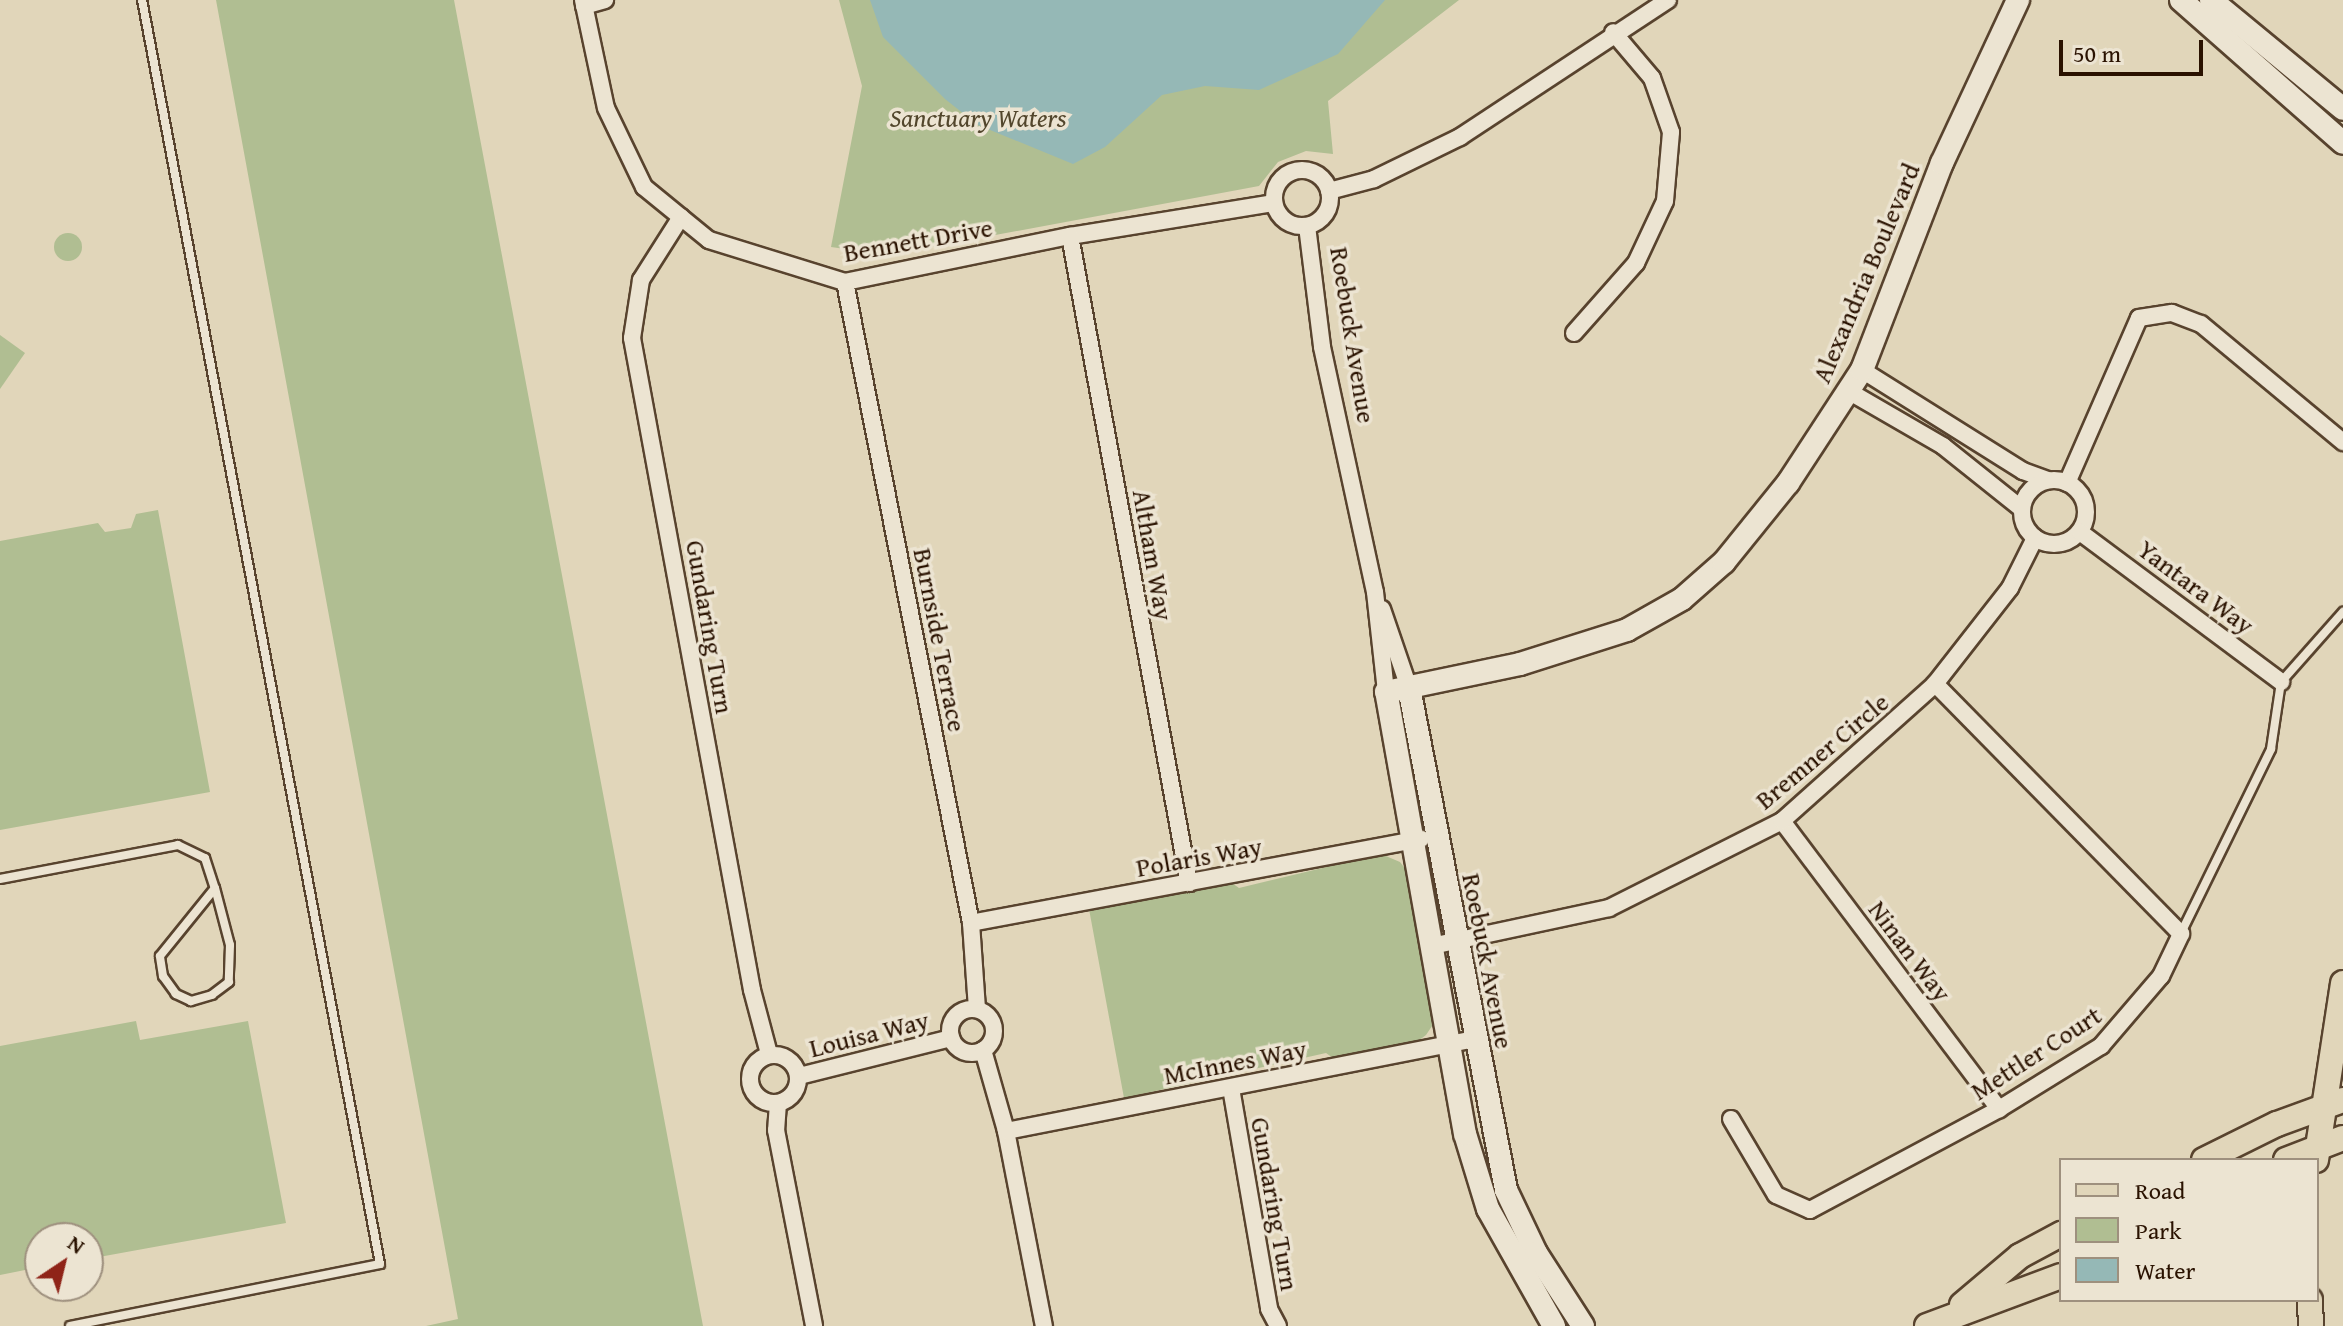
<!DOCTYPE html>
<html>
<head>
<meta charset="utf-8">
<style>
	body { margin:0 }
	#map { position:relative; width:2343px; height:1326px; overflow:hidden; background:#e1d6ba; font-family:"Gentium Book Plus",serif }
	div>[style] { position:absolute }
	.green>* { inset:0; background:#b0be92 }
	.round { border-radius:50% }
	.water>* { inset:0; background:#95b8b6 }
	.roads { filter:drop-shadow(2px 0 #58432e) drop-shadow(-2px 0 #58432e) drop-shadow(0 2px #58432e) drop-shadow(0 -2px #58432e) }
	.lane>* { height:8px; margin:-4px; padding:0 4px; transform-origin:4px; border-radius:4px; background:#ece4d2 }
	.street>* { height:16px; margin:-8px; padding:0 8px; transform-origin:8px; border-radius:8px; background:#ece4d2 }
	.street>.ring { margin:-8px; padding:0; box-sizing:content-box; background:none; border:16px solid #ece4d2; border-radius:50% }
	.secondary>* { height:22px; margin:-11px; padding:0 11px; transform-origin:11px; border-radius:11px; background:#ece4d2 }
	.primary>* { height:24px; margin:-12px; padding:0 12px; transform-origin:12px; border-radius:12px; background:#e1d6ba }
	span { translate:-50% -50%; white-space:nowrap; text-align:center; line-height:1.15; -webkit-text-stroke:7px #ece4d2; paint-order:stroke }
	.park-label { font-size:26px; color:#52462c; font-style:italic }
	.street-label { font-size:26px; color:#2a1200 }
	.legend { position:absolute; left:2059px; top:1158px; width:260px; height:144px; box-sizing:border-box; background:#ece4d2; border:2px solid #9e907e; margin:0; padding:10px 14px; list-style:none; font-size:24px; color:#2a1200 }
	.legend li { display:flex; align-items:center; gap:16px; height:40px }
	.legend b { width:40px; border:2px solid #9e907e }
	.north { position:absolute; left:24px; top:1222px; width:80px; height:80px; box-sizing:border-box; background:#ece4d2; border:2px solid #9e907e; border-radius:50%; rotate:35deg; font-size:22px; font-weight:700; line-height:32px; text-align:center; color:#2a1200 }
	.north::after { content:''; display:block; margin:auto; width:28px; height:36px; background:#8f2418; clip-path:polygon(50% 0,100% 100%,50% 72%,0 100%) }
	.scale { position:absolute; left:2059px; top:40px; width:144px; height:36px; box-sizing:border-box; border:4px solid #2a1200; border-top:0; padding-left:10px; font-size:24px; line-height:28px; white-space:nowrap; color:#2a1200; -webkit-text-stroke:6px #ece4d2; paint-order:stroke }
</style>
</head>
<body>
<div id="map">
	<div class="green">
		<div style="clip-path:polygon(216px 0,454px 0,703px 1326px,426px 1326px,458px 1319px)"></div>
		<div style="clip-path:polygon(839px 0,1459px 0,1328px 101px,1333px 154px,1306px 151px,1278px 162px,1259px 186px,888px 255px,831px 247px,862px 86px)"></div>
		<div class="round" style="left:54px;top:233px;width:28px;height:28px"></div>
		<div style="clip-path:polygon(0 335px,25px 353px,0 389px)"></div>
		<div style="clip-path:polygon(158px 510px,210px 792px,0 830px,0 541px,98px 523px,105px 532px,131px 528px,136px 514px)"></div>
		<div style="clip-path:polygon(1381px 854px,1400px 862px,1410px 875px,1434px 1023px,1426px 1035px,1414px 1044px,1333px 1058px,1326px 1053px,1124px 1098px,1089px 909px,1232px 883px,1239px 888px)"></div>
		<div style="clip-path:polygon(136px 1021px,140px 1040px,248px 1021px,286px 1223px,88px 1259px,88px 1238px,40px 1238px,40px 1267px,0 1275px,0 1046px)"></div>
	</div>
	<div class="water">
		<div style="clip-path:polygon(870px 0,1385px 0,1338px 54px,1259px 90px,1205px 86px,1162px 95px,1105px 147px,1073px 164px,978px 125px,945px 99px,883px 37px)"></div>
	</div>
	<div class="roads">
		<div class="lane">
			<div style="left:0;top:879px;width:181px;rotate:-10.8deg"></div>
			<div style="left:178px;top:845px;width:30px;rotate:26deg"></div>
			<div style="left:205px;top:858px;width:32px;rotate:72deg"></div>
			<div style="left:215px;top:888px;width:59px;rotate:75.3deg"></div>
			<div style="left:230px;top:945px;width:37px;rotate:92deg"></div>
			<div style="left:229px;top:982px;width:21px;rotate:143deg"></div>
			<div style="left:212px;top:995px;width:22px;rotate:164deg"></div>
			<div style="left:191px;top:1001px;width:17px;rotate:-155deg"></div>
			<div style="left:176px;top:994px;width:22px;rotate:-126deg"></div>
			<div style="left:163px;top:976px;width:20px;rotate:-99deg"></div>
			<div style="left:160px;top:956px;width:87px;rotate:-51deg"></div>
			<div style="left:2181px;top:933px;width:205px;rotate:-63.9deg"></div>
			<div style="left:2271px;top:749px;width:68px;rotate:-81.5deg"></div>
			<div style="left:2281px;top:682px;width:94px;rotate:-48.5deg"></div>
			<div style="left:70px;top:1326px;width:316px;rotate:-11.3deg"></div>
			<div style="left:380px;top:1264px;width:1286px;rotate:-100.66deg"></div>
		</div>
		<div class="street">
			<div style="left:583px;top:0;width:110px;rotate:78deg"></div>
			<div style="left:606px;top:108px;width:88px;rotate:64.3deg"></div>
			<div style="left:644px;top:187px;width:84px;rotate:39.2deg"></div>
			<div style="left:709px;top:240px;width:142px;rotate:17.2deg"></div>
			<div style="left:845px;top:282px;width:230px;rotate:-11.6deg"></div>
			<div style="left:1070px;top:236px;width:207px;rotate:-9.2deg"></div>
			<div style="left:584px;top:6px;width:22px;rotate:-16deg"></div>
			<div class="ring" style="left:1274px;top:170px;width:40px;height:40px"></div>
			<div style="left:1329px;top:191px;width:47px;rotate:-14.9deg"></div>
			<div style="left:1374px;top:179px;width:96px;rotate:-26deg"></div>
			<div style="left:1460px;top:137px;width:249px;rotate:-33.4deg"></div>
			<div style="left:681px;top:217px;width:75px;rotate:122.4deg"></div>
			<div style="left:641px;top:280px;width:59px;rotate:98.8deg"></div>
			<div style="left:632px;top:338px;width:663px;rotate:79.57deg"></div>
			<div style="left:752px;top:990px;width:66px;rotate:75.1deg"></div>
			<div style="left:1307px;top:226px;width:122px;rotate:82.9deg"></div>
			<div style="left:1322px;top:347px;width:251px;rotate:77.8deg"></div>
			<div style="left:1375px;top:592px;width:101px;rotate:83.7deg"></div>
			<div style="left:1070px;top:236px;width:658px;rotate:79.58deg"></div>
			<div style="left:845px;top:282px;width:653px;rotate:78.88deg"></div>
			<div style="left:971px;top:923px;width:86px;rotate:86deg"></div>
			<div style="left:1574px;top:333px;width:94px;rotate:-48.5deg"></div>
			<div style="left:1636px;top:263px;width:68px;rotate:-64.9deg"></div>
			<div style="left:1665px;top:201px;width:69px;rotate:-85deg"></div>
			<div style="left:1671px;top:132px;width:57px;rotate:-109.4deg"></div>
			<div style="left:1652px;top:78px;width:60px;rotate:-130.3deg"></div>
			<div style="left:1862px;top:370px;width:190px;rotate:32.1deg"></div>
			<div style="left:2023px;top:471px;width:27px;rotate:20deg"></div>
			<div style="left:1850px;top:392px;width:108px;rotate:30.1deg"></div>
			<div style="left:1943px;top:446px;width:101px;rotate:38.6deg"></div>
			<div class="ring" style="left:2022px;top:480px;width:48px;height:48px"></div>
			<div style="left:2067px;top:483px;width:180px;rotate:-66.4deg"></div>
			<div style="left:2139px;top:318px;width:33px;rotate:-9deg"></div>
			<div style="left:2172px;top:313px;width:31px;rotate:21deg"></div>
			<div style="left:2201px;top:324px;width:185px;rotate:39.7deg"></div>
			<div style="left:2080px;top:532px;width:251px;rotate:36.7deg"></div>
			<div style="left:1382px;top:609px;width:83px;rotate:71.1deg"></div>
			<div style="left:1782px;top:821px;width:361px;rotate:53deg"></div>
			<div style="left:971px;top:923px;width:458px;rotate:-10.6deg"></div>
			<div style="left:1432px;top:946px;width:181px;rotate:-12.1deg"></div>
			<div style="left:1609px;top:908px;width:194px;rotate:-26.7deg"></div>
			<div style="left:1782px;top:821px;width:205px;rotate:-41.8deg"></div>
			<div style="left:1935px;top:684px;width:122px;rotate:-52deg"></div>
			<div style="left:2010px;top:588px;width:56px;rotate:-63.4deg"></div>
			<div class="ring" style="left:950px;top:1009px;width:28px;height:28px"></div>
			<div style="left:983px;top:1050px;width:84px;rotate:74.1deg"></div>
			<div style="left:1006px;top:1131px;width:199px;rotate:79deg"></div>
			<div class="ring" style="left:750px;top:1055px;width:32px;height:32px"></div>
			<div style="left:799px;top:1076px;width:157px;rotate:-14deg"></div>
			<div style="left:1231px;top:1088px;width:224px;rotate:80.2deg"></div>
			<div style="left:1269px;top:1309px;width:19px;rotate:62deg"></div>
			<div style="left:778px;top:1103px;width:27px;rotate:94deg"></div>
			<div style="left:776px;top:1130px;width:200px;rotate:79deg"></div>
			<div style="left:1731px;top:1119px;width:88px;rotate:59.4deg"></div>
			<div style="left:1776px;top:1195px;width:37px;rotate:24deg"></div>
			<div style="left:1810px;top:1210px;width:214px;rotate:-28.1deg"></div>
			<div style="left:1999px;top:1109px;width:120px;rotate:-31.7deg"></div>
			<div style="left:2101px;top:1046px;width:92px;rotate:-49.4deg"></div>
			<div style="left:2161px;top:976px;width:47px;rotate:-64.5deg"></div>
			<div style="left:2181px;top:934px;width:351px;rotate:-134.5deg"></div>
			<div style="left:1006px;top:1131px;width:477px;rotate:-11.1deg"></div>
		</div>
		<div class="secondary">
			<div style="left:2181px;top:0;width:216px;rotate:41.4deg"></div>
			<div style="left:2211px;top:0;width:171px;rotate:39.5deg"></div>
			<div style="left:1409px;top:688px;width:511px;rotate:79.06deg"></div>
			<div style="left:1506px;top:1190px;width:70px;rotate:64.5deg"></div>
			<div style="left:1536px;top:1253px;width:87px;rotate:57.2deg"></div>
			<div style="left:1554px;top:1326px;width:134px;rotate:-119.4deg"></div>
			<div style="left:1488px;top:1209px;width:78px;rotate:-107deg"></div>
			<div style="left:1465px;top:1134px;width:449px;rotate:-100.1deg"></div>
			<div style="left:1386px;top:692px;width:137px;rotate:-11.8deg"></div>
			<div style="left:1520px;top:664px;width:112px;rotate:-17.6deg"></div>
			<div style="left:1627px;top:630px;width:63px;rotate:-29.4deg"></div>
			<div style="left:1682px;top:599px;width:56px;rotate:-41.4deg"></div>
			<div style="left:1724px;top:562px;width:102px;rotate:-51deg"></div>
			<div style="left:1788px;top:483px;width:135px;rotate:-56.8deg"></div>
			<div style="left:1862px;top:370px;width:222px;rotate:-68.9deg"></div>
			<div style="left:1942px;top:163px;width:180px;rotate:-65deg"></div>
		</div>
		<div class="primary">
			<div style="left:2204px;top:1160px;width:81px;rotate:-26.3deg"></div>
			<div style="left:2277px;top:1124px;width:70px;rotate:-20deg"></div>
			<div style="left:2286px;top:1160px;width:61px;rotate:-21.1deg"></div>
			<div style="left:2316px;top:1160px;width:179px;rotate:-81.3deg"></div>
			<div style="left:2310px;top:1300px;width:26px;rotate:88deg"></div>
			<div style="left:1962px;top:1305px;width:76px;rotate:-40.2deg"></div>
			<div style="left:2020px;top:1256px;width:47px;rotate:-28.2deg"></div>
			<div style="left:1927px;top:1326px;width:143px;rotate:-20.5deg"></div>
		</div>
	</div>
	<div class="park-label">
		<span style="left:978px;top:118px">Sanctuary Waters</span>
	</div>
	<div class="street-label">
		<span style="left:918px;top:240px;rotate:-10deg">Bennett Drive</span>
		<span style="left:1866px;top:273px;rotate:-67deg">Alexandria Boulevard</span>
		<span style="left:1353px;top:335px;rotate:81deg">Roebuck Avenue</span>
		<span style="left:1153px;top:555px;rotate:80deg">Altham Way</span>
		<span style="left:2196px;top:587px;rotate:37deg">Yantara Way</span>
		<span style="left:710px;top:627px;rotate:80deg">Gundaring Turn</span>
		<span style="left:940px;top:640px;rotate:79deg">Burnside Terrace</span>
		<span style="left:1822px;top:751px;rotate:-40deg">Bremner Circle</span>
		<span style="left:1199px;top:857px;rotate:-10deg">Polaris Way</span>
		<span style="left:1910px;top:951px;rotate:53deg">Ninan Way</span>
		<span style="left:1488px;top:961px;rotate:79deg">Roebuck Avenue</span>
		<span style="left:869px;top:1034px;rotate:-14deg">Louisa Way</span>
		<span style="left:2036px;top:1053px;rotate:-33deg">Mettler Court</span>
		<span style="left:1235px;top:1062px;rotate:-11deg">McInnes Way</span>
		<span style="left:1275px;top:1204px;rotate:80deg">Gundaring Turn</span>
	</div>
	<ul class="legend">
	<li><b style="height:10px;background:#e1d6ba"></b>Road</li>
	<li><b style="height:22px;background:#b0be92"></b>Park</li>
	<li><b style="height:22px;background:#95b8b6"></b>Water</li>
	</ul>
	<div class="north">N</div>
	<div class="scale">50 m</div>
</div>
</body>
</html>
